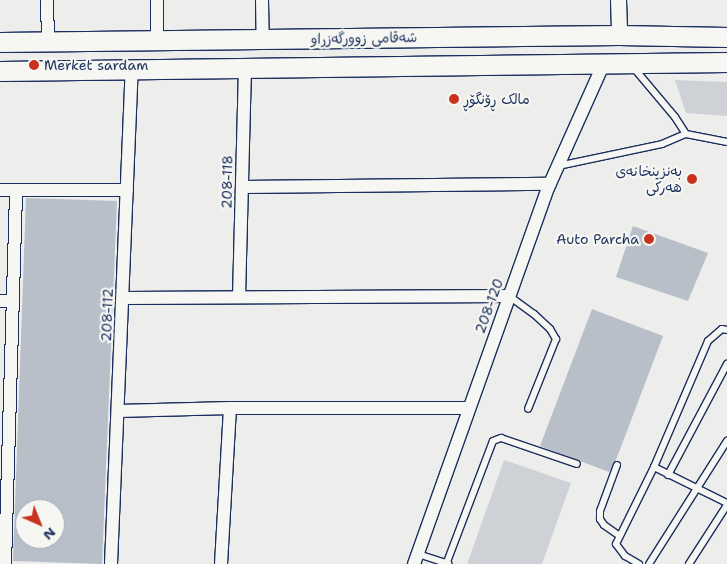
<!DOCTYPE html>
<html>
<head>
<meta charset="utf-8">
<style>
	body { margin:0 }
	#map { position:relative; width:727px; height:564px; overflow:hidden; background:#edeeec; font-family:"Shantell Sans","Playpen Sans Arabic",sans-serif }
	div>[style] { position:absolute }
	.green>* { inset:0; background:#ced2d7 }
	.building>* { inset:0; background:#b9bfc8 }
	.roads { filter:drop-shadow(1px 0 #1b2f5e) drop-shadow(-1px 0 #1b2f5e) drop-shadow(0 1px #1b2f5e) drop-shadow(0 -1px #1b2f5e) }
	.service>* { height:6px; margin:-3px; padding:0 3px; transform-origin:3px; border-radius:3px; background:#f6f6f2 }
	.minor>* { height:12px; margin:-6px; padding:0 6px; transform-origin:6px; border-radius:6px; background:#f6f6f2 }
	.tertiary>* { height:15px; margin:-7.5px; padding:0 7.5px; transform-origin:7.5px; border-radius:7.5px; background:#f6f6f2 }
	.primary>* { height:19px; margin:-9.5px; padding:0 9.5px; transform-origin:9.5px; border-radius:9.5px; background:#f6f6f2 }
	.dots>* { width:14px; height:14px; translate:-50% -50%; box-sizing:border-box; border:2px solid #f6f6f2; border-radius:50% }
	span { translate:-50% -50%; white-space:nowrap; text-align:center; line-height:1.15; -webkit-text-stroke:4.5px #f6f6f2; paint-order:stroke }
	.street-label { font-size:14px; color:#1b2f5e }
	.poi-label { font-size:14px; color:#1b2f5e }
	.left { translate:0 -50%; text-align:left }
	.right { translate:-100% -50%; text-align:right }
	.north { position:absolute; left:15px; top:499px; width:50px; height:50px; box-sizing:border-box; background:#f6f6f2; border:1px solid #9ea6b7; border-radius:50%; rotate:136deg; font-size:14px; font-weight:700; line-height:20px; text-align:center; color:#1b2f5e }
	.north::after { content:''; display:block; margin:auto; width:18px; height:22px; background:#c8321e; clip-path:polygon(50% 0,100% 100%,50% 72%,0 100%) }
</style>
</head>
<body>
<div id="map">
	<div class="green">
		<div style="clip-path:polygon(675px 80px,727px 82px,727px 116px,686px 113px)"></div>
		<div style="clip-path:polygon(504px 460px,571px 483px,542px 564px,467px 564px)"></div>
	</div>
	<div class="building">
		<div style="clip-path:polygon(evenodd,26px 198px,117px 201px,102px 564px,13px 561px,26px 198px,25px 509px,55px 509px,55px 539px,25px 539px,25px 509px)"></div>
		<div style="clip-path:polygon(633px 226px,708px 253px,688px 301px,616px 277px)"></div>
		<div style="clip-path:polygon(592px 309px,663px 336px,616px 460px,609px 472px,540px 446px)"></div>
	</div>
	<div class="roads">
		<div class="service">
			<div style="left:633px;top:67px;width:65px;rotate:50deg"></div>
			<div style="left:675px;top:117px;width:20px;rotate:57deg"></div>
			<div style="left:686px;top:134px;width:42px;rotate:11deg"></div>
			<div style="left:558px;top:166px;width:106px;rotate:-11.9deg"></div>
			<div style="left:662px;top:144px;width:26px;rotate:-23deg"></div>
			<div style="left:509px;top:296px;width:31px;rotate:36deg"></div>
			<div style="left:534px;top:314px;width:22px;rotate:43deg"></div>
			<div style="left:550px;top:329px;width:12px;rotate:59deg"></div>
			<div style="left:556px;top:339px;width:75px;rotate:111.8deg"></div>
			<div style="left:617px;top:465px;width:49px;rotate:110.3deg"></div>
			<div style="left:600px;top:511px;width:8px;rotate:90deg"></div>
			<div style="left:600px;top:519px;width:7px;rotate:56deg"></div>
			<div style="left:604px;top:525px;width:19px;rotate:35deg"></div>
			<div style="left:654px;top:467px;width:81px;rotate:26.3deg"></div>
			<div style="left:668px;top:475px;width:126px;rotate:-62deg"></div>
			<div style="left:418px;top:554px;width:32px;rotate:18deg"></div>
			<div style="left:447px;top:562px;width:129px;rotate:-69.2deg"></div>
			<div style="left:493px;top:441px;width:9px;rotate:-21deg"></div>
			<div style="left:501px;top:438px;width:80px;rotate:18.9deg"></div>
			<div style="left:639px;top:564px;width:16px;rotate:-150deg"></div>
			<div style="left:625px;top:556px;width:15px;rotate:-127deg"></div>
			<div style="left:616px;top:544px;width:86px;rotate:-63.7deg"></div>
			<div style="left:654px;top:467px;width:137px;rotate:-66.8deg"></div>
			<div style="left:708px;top:341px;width:18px;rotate:-41deg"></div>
			<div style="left:722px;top:329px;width:5px;rotate:11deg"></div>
			<div style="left:649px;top:564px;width:146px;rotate:-57.6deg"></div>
			<div style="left:689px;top:564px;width:70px;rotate:-57.2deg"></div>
		</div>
		<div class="minor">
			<div style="left:47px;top:0;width:42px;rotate:88.6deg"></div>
			<div style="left:262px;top:0;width:39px;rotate:89deg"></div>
			<div style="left:157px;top:40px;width:40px;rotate:-90deg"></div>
			<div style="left:242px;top:187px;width:308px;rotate:-0.6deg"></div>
			<div style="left:0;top:190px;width:127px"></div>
			<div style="left:239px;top:297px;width:230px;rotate:-88.5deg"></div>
			<div style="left:123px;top:298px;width:386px;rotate:-0.3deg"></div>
			<div style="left:0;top:301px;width:13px"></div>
			<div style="left:118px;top:411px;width:112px;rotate:-1.5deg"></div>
			<div style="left:230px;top:408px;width:239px"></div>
			<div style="left:5px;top:564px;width:374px;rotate:-88.3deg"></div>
			<div style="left:111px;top:564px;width:496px;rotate:-87.6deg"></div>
			<div style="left:221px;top:564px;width:156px;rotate:-86.7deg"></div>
			<div style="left:414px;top:564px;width:399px;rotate:-70.4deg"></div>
			<div style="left:548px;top:188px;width:137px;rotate:-65.9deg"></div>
		</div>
		<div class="tertiary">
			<div style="left:618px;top:0;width:35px;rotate:88deg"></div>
		</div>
		<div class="primary">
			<div style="left:0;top:42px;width:619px;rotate:-0.65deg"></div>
			<div style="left:619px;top:35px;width:108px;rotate:1.1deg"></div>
			<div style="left:0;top:71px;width:727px;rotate:-0.71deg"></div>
		</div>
	</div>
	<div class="dots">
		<div style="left:34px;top:65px;background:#c8321e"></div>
		<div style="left:454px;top:99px;background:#c8321e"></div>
		<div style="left:692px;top:179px;background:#c8321e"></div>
		<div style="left:649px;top:239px;background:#c8321e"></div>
	</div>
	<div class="street-label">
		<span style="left:364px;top:38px;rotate:-1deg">شەقامی زوورگەزراو</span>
		<span style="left:227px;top:182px;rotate:-89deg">208-118</span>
		<span style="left:489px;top:306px;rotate:-70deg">208-120</span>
		<span style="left:107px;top:315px;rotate:-88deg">208-112</span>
	</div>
	<div class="poi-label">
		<span class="left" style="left:44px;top:65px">Merket sardam</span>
		<span class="left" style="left:464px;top:99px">مالک ڕۆنگۆڕ</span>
		<span class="right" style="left:682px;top:179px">بەنزینخانەی<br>هەرکی</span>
		<span class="right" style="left:639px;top:239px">Auto Parcha</span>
	</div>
	<div class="north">N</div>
</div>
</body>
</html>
